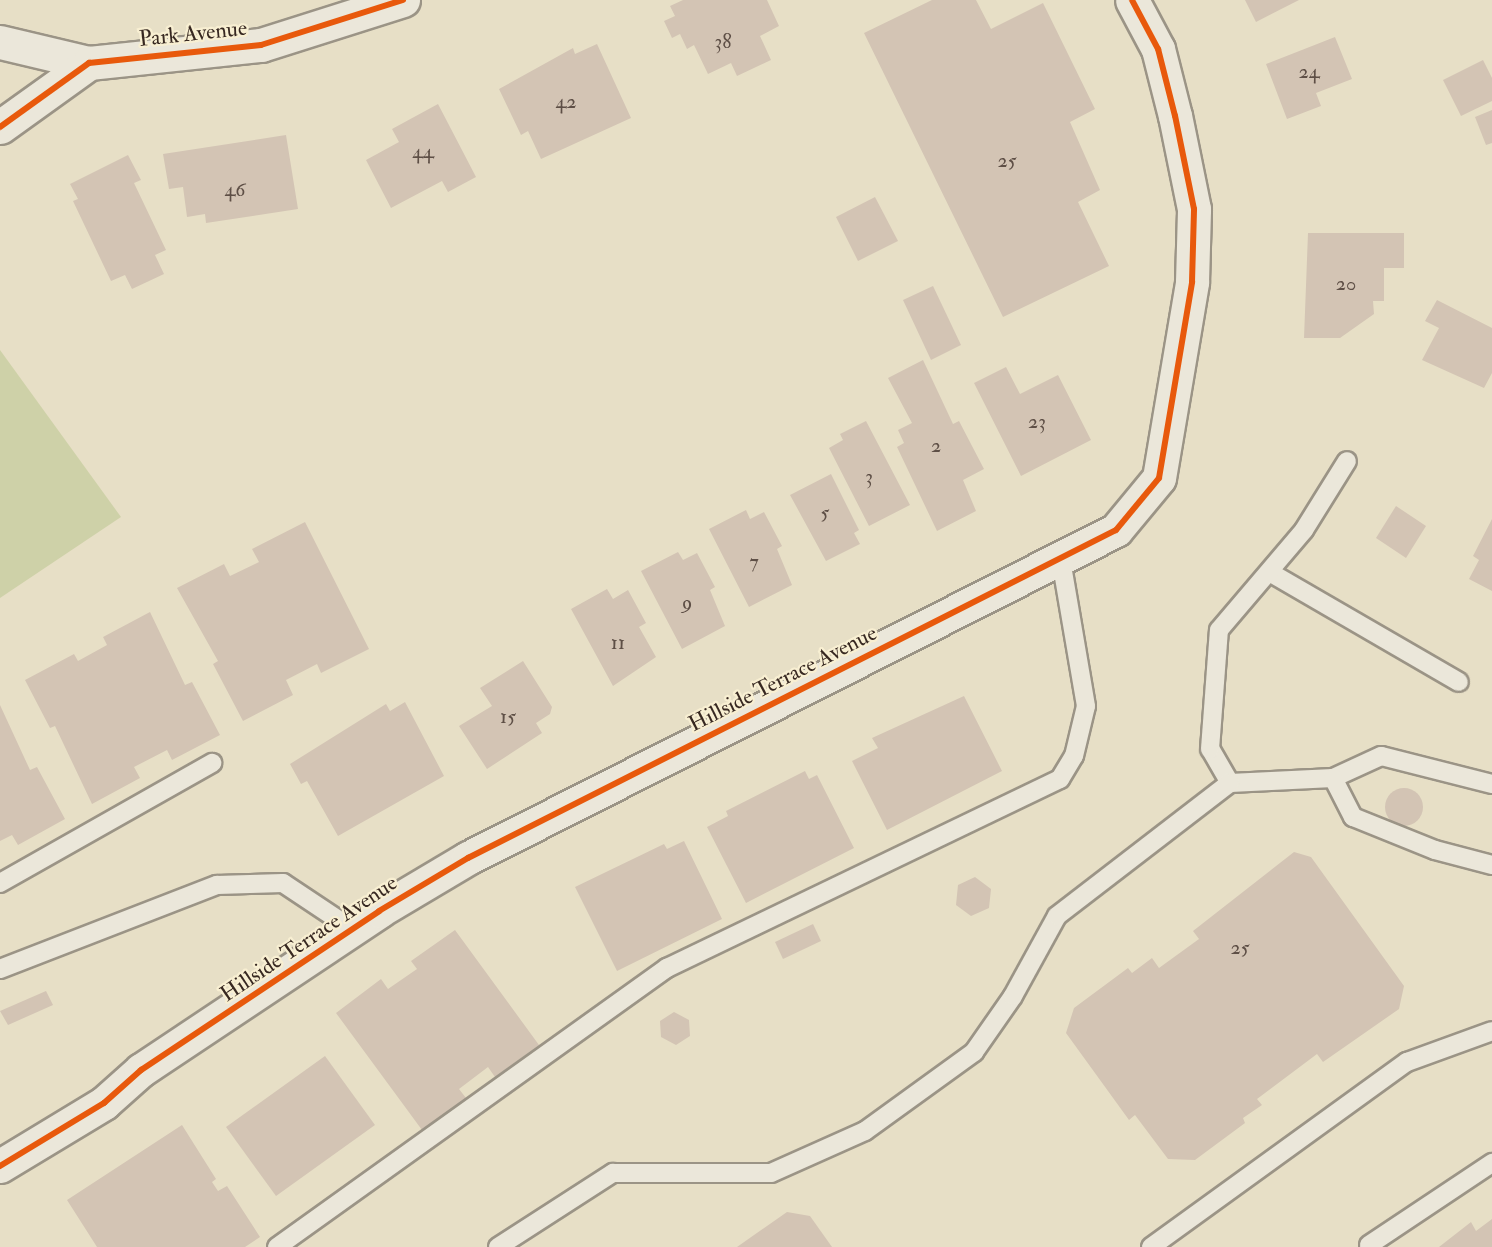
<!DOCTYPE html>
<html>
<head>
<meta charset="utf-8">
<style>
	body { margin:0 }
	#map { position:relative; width:1492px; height:1247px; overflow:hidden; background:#e7dfc6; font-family:"IM FELL Double Pica",serif }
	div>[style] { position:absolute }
	.green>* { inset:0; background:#ced1a8 }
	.building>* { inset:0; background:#d3c4b4 }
	.round { border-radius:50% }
	.roads { filter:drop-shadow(2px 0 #9b9486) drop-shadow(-2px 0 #9b9486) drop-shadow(0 2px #9b9486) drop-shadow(0 -2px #9b9486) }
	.lane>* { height:18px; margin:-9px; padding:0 9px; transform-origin:9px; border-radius:9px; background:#ebe7da }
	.street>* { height:33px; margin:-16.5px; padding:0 16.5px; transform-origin:16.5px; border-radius:16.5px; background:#ebe7da }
	.secondary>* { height:33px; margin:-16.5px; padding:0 16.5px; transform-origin:16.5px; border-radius:16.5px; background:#ebe7da }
	.cycleway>* { height:6px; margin:-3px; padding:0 3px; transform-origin:3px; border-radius:3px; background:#e8590c }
	span { translate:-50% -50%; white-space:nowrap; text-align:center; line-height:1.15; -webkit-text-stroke:4.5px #f8efd2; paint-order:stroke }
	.number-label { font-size:20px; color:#5e4f46 }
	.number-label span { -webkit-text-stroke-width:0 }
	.street-label { font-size:22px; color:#372821 }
</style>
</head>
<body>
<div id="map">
	<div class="green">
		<div style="clip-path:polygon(0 350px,121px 517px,0 598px)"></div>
	</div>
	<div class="building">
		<div style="clip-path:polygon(683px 0,767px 0,779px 26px,760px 36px,771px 60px,737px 76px,731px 63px,708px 74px,694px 45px,687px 49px,680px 34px,672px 38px,664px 21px,675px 16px,670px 6px)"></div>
		<div style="clip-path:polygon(932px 0,976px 0,991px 29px,1043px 3px,1095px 109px,1070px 122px,1100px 190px,1078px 202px,1109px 266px,1003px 317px,864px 33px)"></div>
		<div style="clip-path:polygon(1245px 0,1299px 0,1256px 22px)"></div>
		<div style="clip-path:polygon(1335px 37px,1352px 79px,1316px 93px,1321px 106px,1287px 119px,1266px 64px)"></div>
		<div style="clip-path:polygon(597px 44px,631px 118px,541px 159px,528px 131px,521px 135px,499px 89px,573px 48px,575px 54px)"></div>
		<div style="clip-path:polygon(1483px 60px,1492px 78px,1492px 101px,1461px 116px,1443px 80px)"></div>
		<div style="clip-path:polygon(438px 104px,476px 177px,448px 192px,442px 181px,391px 208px,366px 160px,399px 142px,392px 129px)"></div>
		<div style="clip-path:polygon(1492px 110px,1492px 143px,1486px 145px,1475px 117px)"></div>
		<div style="clip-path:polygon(286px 135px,298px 209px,206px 223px,205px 214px,187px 217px,183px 187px,169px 189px,163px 154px)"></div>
		<div style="clip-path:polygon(128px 155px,141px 180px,134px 183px,166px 250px,155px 255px,164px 274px,132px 289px,125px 275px,111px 281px,73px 201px,78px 199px,70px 184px)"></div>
		<div style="clip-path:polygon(875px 197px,898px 241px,858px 261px,836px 217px)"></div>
		<div style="clip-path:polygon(1308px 233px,1404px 233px,1404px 268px,1384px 268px,1384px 301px,1373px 301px,1374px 314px,1340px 338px,1304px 338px)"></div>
		<div style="clip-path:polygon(933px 286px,961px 345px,931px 360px,903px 300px)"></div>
		<div style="clip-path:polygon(1437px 300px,1492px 328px,1492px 373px,1484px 388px,1422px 360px,1439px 328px,1425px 321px)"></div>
		<div style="clip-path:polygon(923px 360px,953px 424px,959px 421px,984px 469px,963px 480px,976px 511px,937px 531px,897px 447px,904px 443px,898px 430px,912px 423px,888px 378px)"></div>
		<div style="clip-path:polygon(1006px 367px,1020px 394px,1058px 375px,1091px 440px,1021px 476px,974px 383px)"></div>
		<div style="clip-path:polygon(866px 421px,910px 505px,869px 526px,829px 448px,843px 440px,840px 434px)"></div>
		<div style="clip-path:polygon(831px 474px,859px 530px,854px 533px,860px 544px,826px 561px,790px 495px)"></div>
		<div style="clip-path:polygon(1396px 506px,1426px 526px,1406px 558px,1376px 538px)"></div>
		<div style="clip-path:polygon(746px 510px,750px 519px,764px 512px,782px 546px,777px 549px,792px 585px,749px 607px,709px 529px)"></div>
		<div style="clip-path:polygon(1492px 519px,1492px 591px,1469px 579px,1479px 560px,1473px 556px)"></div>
		<div style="clip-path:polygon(305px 522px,369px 649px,321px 673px,317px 664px,286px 680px,293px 695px,243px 721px,213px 664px,218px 661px,177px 588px,224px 564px,230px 576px,259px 562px,252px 549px)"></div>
		<div style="clip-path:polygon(678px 552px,683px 560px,697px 553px,715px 587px,710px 590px,725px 626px,682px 649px,641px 571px)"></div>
		<div style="clip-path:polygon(607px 589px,613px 599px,628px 590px,646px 623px,639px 627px,656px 657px,613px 686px,571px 609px)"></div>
		<div style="clip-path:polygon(150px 612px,185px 685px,192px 682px,220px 735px,172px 760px,167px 750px,134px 767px,140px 778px,92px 804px,55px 726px,50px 728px,25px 680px,74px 654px,78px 661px,107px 645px,103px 637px)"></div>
		<div style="clip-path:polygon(523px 661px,552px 707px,550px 714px,536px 723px,542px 733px,487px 769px,459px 726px,492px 706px,480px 688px)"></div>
		<div style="clip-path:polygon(964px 696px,1002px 771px,887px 830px,852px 761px,878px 748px,872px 738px)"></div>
		<div style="clip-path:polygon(405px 702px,444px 776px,338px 836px,307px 781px,301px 784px,290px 764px,386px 704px,390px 711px)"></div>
		<div style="clip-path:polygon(0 705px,30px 770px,37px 767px,65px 819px,18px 845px,12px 835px,0 841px)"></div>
		<div style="clip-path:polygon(805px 771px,809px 779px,817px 775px,854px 848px,746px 903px,707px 827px,728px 816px,726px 811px)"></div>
		<div class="round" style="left:1385px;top:788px;width:38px;height:38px"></div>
		<div style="clip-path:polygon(684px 841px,722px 919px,617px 971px,575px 887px,664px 844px,667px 849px)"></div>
		<div style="clip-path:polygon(1294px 852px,1311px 857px,1404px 986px,1399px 1009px,1323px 1062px,1317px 1054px,1257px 1099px,1262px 1105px,1243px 1118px,1245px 1123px,1195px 1160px,1168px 1159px,1135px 1115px,1129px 1120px,1066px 1033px,1074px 1008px,1128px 968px,1132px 973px,1152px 958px,1159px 968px,1199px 939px,1193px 931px)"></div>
		<div style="clip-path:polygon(975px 877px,991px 889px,989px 908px,971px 916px,956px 905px,958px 885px)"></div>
		<div style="clip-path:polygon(813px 924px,821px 941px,783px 959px,775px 942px)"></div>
		<div style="clip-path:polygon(455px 930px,539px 1045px,495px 1077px,488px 1067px,459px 1089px,466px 1098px,422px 1130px,336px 1013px,381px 979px,388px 989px,417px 969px,411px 961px)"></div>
		<div style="clip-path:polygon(46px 991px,53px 1005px,8px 1025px,0 1011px)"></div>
		<div style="clip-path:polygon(674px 1012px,689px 1020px,690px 1036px,676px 1045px,661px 1037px,660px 1021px)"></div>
		<div style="clip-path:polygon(325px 1056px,375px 1125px,276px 1196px,226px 1127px)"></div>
		<div style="clip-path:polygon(182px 1125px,216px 1179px,212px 1182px,218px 1191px,227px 1186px,260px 1237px,245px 1247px,97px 1247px,67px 1200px)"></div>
		<div style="clip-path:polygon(787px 1212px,810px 1216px,832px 1247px,737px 1247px)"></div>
		<div style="clip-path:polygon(1492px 1219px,1492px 1247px,1439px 1247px,1471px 1222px,1476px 1231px)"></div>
	</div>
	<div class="roads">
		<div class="lane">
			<div style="left:1271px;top:573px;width:217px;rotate:30.1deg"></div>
			<div style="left:1333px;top:778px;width:103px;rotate:177.2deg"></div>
			<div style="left:1230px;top:783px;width:39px;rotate:-120deg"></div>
			<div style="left:1210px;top:749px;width:119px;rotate:-85.7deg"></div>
			<div style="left:1219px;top:630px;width:131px;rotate:-49.6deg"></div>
			<div style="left:1304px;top:530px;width:81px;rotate:-58.1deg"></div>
			<div style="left:1492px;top:784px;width:114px;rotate:-165.8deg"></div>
			<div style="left:1381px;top:756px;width:53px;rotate:155.4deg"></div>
			<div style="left:1333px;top:778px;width:44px;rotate:62.9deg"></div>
			<div style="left:1353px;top:817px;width:88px;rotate:21.9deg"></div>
			<div style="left:1435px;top:850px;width:59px;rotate:14.7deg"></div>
			<div style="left:0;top:883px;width:244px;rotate:-29.5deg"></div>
			<div style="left:0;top:969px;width:233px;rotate:-21.2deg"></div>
			<div style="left:217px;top:885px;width:66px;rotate:-1.7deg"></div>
			<div style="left:283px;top:883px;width:83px;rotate:33.7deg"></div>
			<div style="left:1369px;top:1245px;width:148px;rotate:-33.7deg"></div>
			<div style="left:277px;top:1247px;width:480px;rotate:-35.6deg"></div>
			<div style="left:667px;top:968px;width:436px;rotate:-25.7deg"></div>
			<div style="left:1060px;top:779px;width:27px;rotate:-59deg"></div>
			<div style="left:1074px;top:756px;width:51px;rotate:-76.5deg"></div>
			<div style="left:1086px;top:706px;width:149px;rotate:-99.7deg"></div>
			<div style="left:498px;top:1247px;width:137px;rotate:-32.8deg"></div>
			<div style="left:613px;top:1173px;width:158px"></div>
			<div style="left:771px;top:1173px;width:103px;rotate:-24.1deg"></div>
			<div style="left:865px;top:1131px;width:135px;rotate:-35.9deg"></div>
			<div style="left:974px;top:1052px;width:68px;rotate:-55.1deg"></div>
			<div style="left:1013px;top:996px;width:91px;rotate:-61.2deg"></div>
			<div style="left:1057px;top:916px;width:218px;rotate:-37.6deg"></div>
			<div style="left:1151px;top:1247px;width:316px;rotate:-35.9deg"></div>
			<div style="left:1407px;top:1062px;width:90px;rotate:-20deg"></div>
		</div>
		<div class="street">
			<div style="left:0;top:42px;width:91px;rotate:13.3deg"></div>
			<div style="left:0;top:127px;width:110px;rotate:-35.7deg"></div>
			<div style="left:89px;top:63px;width:173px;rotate:-6deg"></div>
			<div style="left:261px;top:45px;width:149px;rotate:-17.6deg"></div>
		</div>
		<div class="secondary">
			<div style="left:0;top:1166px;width:122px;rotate:-31.2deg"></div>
			<div style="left:104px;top:1103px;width:50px;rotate:-41.7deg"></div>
			<div style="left:141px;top:1070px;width:286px;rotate:-33.7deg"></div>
			<div style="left:379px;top:911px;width:104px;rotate:-30.8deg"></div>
			<div style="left:468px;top:858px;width:726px;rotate:-26.85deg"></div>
			<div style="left:1116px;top:530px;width:67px;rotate:-50.4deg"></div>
			<div style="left:1159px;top:478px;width:199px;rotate:-80.4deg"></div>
			<div style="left:1192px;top:282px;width:73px;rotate:-88.4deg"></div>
			<div style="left:1194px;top:209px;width:95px;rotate:-101.5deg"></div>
			<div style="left:1175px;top:116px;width:69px;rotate:-104.2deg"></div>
			<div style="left:1158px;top:49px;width:55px;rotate:-118deg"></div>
		</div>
	</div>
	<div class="cycleway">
		<div style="left:0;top:127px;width:110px;rotate:-35.7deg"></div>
		<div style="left:89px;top:63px;width:173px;rotate:-6deg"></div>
		<div style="left:261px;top:45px;width:149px;rotate:-17.6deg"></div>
		<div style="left:0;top:1166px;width:122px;rotate:-31.2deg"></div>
		<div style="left:104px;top:1103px;width:50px;rotate:-41.7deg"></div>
		<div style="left:141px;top:1070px;width:286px;rotate:-33.7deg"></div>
		<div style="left:379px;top:911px;width:104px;rotate:-30.8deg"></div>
		<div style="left:468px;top:858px;width:726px;rotate:-26.85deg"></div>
		<div style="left:1116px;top:530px;width:67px;rotate:-50.4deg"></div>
		<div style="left:1159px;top:478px;width:199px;rotate:-80.4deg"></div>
		<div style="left:1192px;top:282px;width:73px;rotate:-88.4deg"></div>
		<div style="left:1194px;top:209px;width:95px;rotate:-101.5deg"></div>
		<div style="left:1175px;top:116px;width:69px;rotate:-104.2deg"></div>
		<div style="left:1158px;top:49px;width:55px;rotate:-118deg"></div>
	</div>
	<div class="number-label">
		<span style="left:723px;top:41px">38</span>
		<span style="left:1309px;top:71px">24</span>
		<span style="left:566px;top:101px">42</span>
		<span style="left:423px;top:151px">44</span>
		<span style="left:1007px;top:160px">25</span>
		<span style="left:235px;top:189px">46</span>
		<span style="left:1346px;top:283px">20</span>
		<span style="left:1037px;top:421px">23</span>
		<span style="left:936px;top:445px">2</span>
		<span style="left:869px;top:476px">3</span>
		<span style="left:825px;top:512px">5</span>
		<span style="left:754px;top:561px">7</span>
		<span style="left:687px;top:602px">9</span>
		<span style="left:618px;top:642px">11</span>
		<span style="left:508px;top:716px">15</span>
		<span style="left:1240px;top:947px">25</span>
	</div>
	<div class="street-label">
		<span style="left:193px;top:34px;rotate:-6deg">Park Avenue</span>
		<span style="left:783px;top:679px;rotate:-27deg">Hillside Terrace Avenue</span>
		<span style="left:309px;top:939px;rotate:-34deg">Hillside Terrace Avenue</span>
	</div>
</div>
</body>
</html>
